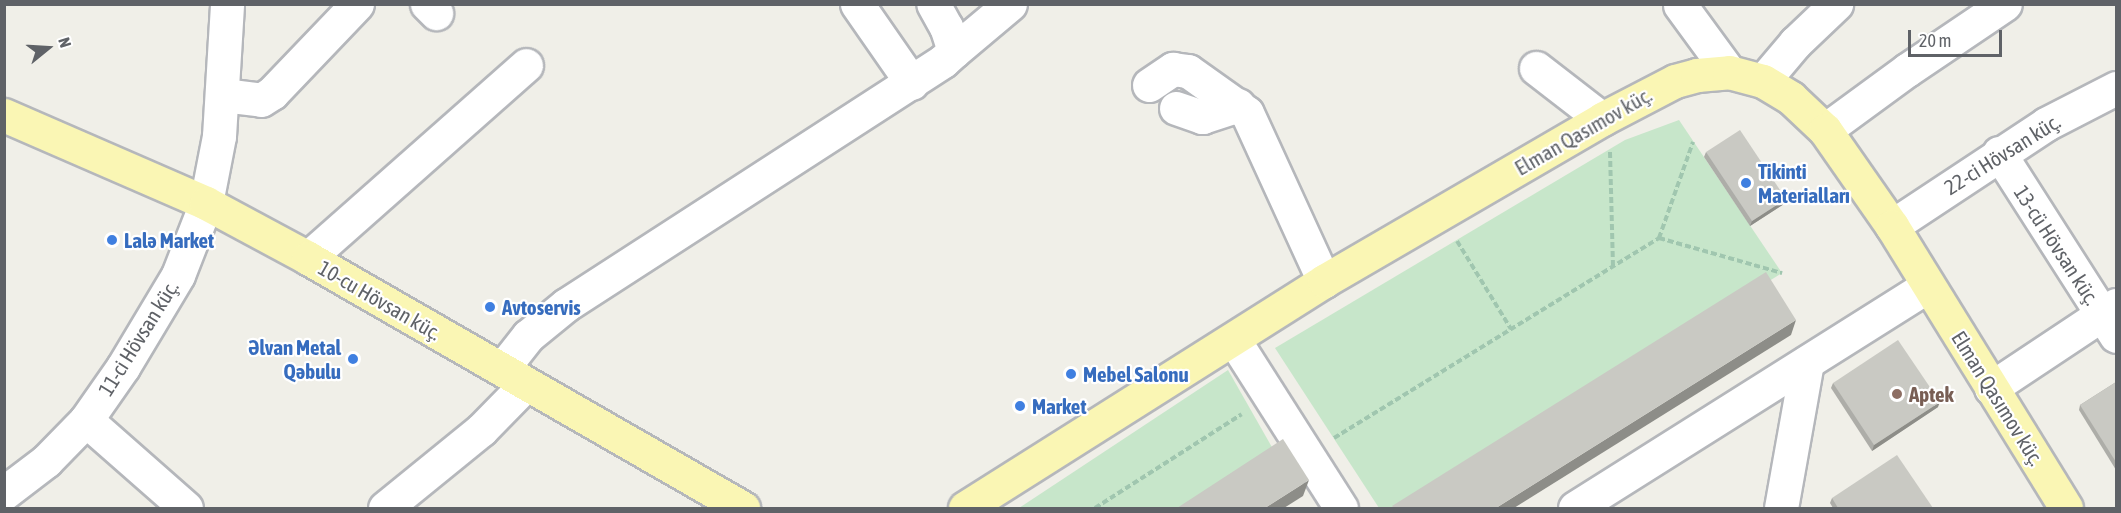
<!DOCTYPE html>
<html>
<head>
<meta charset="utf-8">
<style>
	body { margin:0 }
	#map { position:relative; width:2121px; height:513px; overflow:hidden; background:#f0efe8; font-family:"Asap Condensed",sans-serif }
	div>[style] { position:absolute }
	.green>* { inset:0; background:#c7e6ca }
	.path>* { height:4px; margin-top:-2px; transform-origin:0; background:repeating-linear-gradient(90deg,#a0c6af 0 6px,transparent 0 9px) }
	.roads { filter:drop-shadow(2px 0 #b5b7bb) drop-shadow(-2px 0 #b5b7bb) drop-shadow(0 2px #b5b7bb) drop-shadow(0 -2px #b5b7bb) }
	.minor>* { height:33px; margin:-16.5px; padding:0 16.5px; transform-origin:16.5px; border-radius:16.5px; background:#fff }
	.major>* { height:33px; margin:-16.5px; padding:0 16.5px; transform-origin:16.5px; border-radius:16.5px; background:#faf6b4 }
	.wall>* { inset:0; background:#adada8 }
	.shaded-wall>* { inset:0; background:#8d8d88 }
	.building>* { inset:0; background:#c9c9c3 }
	.dots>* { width:16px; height:16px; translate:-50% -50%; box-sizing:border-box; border:3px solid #fff; border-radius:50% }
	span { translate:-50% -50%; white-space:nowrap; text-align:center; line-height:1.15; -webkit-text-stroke:4.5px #fff; paint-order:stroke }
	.street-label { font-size:21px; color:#5f6267 }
	.shop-label { font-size:21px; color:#366cbe; font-weight:700 }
	.left { translate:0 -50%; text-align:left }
	.right { translate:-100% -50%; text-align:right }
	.education-label { font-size:21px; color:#785e54; font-weight:700 }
	.frame { position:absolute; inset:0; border:6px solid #5f6267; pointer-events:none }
	.north { position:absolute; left:18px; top:18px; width:60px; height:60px; -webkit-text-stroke:4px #fff; paint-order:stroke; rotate:72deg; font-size:16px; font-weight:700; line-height:24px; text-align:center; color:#5f6267 }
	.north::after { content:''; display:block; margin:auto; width:21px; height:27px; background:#5f6267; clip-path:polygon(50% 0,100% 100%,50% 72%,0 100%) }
	.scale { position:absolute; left:1908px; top:30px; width:94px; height:27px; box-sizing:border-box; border:3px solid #5f6267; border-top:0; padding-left:8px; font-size:18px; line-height:21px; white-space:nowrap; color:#5f6267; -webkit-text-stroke:4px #fff; paint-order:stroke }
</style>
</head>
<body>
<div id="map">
	<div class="green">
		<div style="clip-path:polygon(1679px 120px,1782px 273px,1406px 508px,1379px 508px,1275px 348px,1625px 140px)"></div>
		<div style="clip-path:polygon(1228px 370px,1277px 456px,1197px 508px,1019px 508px)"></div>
	</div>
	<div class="path">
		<div style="left:1610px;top:152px;width:115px;rotate:88.5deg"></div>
		<div style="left:1659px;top:238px;width:102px;rotate:-70.5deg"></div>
		<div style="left:1457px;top:241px;width:103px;rotate:58.5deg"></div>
		<div style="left:1334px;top:438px;width:382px;rotate:-31.6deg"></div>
		<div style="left:1659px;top:238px;width:128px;rotate:15.9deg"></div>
		<div style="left:1095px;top:508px;width:174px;rotate:-32.6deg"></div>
	</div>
	<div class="roads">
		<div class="minor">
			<div style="left:427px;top:4px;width:13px;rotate:45deg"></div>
			<div style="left:857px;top:4px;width:96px;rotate:55.2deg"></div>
			<div style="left:1680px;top:5px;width:83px;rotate:53.8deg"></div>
			<div style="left:954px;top:51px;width:73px;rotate:-40deg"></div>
			<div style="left:1536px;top:68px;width:83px;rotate:37.7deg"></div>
			<div style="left:1763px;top:81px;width:50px;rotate:-49.9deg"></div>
			<div style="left:1795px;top:43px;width:57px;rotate:-43.6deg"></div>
			<div style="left:1149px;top:85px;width:29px;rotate:-34deg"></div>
			<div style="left:1173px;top:69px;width:15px;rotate:8deg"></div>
			<div style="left:1188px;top:71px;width:72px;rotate:35.4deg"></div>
			<div style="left:1247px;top:113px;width:185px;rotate:65.4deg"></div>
			<div style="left:223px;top:95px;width:38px;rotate:7deg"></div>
			<div style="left:261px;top:100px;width:13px;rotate:-32deg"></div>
			<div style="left:272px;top:93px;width:123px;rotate:-46.3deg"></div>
			<div style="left:1176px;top:108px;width:28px;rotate:19deg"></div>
			<div style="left:1202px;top:117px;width:38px;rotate:-18deg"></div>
			<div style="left:1825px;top:130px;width:102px;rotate:-36.2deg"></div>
			<div style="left:1907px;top:70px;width:118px;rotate:-34deg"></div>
			<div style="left:1999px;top:153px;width:217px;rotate:57.4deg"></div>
			<div style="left:1892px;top:226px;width:185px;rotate:-33.5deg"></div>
			<div style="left:2046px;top:124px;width:79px;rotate:-27.2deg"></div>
			<div style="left:308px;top:258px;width:291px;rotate:-41.5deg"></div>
			<div style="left:1234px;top:340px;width:199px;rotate:57.5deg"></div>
			<div style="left:502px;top:369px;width:42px;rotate:-51.8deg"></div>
			<div style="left:528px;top:336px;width:49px;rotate:-39.2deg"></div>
			<div style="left:566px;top:305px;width:449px;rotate:-32.9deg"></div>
			<div style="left:943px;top:61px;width:15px;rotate:-42deg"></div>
			<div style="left:954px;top:51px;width:25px;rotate:-108deg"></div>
			<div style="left:946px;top:27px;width:26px;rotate:-119deg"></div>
			<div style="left:1991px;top:388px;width:150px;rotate:-33.6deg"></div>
			<div style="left:86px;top:420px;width:133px;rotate:41.3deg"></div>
			<div style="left:4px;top:493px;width:53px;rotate:-37.3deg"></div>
			<div style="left:46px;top:461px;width:57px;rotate:-45.7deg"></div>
			<div style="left:86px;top:420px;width:65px;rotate:-55.1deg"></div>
			<div style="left:123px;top:367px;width:107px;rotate:-59.1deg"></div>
			<div style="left:178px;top:275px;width:77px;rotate:-68.7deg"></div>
			<div style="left:206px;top:203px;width:68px;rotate:-79deg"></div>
			<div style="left:219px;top:136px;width:132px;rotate:-86.5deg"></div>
			<div style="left:385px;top:508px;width:124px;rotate:-39.1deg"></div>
			<div style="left:481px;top:430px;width:64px;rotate:-45.6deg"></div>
			<div style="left:1575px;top:508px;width:417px;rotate:-32.2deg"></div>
			<div style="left:1781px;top:508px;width:148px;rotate:-79.9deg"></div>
		</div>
		<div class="major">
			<div style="left:4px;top:115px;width:220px;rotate:23.5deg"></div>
			<div style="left:206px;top:203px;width:116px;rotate:28.3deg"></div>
			<div style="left:308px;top:258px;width:502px;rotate:29.89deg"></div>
			<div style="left:965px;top:508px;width:425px;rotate:-32.3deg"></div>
			<div style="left:1324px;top:281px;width:322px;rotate:-30.2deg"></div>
			<div style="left:1602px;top:119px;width:82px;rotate:-27.5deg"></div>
			<div style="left:1675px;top:81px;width:23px;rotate:-15deg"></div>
			<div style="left:1697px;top:75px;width:32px;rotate:-5deg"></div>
			<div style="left:1729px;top:72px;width:35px;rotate:15deg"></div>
			<div style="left:1763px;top:81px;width:33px;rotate:31deg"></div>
			<div style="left:1791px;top:98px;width:47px;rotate:43.3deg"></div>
			<div style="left:1825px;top:130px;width:117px;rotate:55.1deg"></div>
			<div style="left:1892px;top:226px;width:331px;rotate:58.3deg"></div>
		</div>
	</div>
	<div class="wall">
		<div style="clip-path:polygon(1706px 152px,1786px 199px,1784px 204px,1750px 226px,1704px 157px)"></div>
		<div style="clip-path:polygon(2116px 382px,2116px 470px,2079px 410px,2080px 405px)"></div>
		<div style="clip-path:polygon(1833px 383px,1938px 407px,1872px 451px,1831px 388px)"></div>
		<div style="clip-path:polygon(1832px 498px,1933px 508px,1833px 508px,1830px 503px)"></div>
	</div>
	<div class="shaded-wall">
		<div style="clip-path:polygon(1786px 199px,1784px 204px,1750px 226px,1752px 221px)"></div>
		<div style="clip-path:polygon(1796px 320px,1791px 335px,1514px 508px,1496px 508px)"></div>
		<div style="clip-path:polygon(1940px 402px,1938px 407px,1872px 451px,1874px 445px)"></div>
		<div style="clip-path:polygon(1309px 480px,1303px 496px,1284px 508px,1265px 508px)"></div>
	</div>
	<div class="building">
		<div style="clip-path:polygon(1740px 130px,1786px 199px,1752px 221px,1706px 152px)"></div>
		<div style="clip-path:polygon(1766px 272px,1796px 320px,1496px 508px,1394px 508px,1392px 506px)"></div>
		<div style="clip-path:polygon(1898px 340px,1940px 402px,1874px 445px,1833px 383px)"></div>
		<div style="clip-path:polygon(2116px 382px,2116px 462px,2080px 405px)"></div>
		<div style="clip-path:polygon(1283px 439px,1309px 480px,1265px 508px,1177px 508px)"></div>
		<div style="clip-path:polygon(1897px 455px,1933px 508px,1838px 508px,1832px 498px)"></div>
	</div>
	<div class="dots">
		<div style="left:1746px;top:183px;background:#3f7fe0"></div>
		<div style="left:112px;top:240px;background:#3f7fe0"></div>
		<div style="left:490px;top:307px;background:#3f7fe0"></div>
		<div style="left:353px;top:359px;background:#3f7fe0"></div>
		<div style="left:1071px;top:374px;background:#3f7fe0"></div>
		<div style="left:1897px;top:394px;background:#8d6e63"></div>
		<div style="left:1020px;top:406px;background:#3f7fe0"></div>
	</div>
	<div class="street-label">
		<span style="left:1583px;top:131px;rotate:-30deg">Elman Qasımov küç.</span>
		<span style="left:2002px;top:154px;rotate:-32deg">22-ci Hövsan küç.</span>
		<span style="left:2057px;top:245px;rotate:57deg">13-cü Hövsan küç.</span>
		<span style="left:380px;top:300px;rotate:30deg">10-cu Hövsan küç.</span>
		<span style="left:138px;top:338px;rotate:-58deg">11-ci Hövsan küç.</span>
		<span style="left:1998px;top:398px;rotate:58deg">Elman Qasımov küç.</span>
	</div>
	<div class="shop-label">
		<span class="left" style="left:1758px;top:183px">Tikinti<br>Materialları</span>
		<span class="left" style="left:124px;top:240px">Lalə Market</span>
		<span class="left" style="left:502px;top:307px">Avtoservis</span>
		<span class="right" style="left:341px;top:359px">Əlvan Metal<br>Qəbulu</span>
		<span class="left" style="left:1083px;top:374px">Mebel Salonu</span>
		<span class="left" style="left:1032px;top:406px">Market</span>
	</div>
	<div class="education-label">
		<span class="left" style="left:1909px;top:394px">Aptek</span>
	</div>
	<div class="frame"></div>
	<div class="north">N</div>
	<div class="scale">20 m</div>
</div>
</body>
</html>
